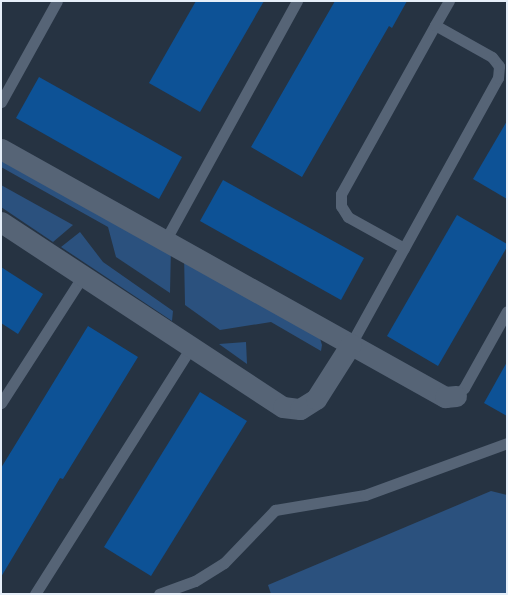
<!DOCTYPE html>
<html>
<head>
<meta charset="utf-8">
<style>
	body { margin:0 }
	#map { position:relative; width:508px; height:595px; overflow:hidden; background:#263342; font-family:Commissioner,sans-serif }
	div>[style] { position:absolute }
	.green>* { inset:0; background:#2b517e }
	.building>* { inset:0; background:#0d5296 }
	.service>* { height:11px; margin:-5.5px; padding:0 5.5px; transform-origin:5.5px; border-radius:5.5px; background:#566476 }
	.minor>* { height:21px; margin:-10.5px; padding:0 10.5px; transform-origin:10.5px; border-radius:10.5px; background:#566476 }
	span { translate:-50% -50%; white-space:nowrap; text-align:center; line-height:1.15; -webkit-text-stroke:3px #141a21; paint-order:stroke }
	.frame { position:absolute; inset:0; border:2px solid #e6eff9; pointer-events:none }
</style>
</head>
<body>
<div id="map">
	<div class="green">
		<div style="clip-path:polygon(1px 153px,171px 247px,170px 293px,116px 257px,108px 227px,1px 167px)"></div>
		<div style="clip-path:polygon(1px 185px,73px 225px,53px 242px,1px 207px)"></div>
		<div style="clip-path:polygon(80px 232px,103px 262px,173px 311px,172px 321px,61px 247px)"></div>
		<div style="clip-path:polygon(184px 254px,319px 335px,322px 345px,321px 351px,271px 322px,220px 330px,185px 305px)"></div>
		<div style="clip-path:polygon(246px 342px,247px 364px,219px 344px)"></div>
		<div style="clip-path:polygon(491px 491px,507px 495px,507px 594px,271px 594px,268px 585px)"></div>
	</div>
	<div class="building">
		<div style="clip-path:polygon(196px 1px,264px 1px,200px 112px,149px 83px)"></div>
		<div style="clip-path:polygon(335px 1px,407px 1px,392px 28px,389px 26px,302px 177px,251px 147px)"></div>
		<div style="clip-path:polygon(39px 77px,182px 157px,159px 199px,16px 118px)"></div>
		<div style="clip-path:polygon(507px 121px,507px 199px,473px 179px)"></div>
		<div style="clip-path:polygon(223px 180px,364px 258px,341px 300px,200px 221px)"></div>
		<div style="clip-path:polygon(457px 215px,507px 244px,507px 247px,438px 366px,387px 336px)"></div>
		<div style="clip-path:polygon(1px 267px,43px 294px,18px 334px,1px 323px)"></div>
		<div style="clip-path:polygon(88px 326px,138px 357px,63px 479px,60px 478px,1px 577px,1px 468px)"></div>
		<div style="clip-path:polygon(507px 362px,507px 416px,484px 403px)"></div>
		<div style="clip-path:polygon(200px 392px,247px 421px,151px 576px,104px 547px)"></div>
	</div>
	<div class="service">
		<div style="left:1px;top:102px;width:115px;rotate:-61deg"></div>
		<div style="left:165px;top:241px;width:274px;rotate:-61.2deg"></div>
		<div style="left:404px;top:248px;width:64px;rotate:-151deg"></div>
		<div style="left:348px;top:217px;width:13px;rotate:-122deg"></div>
		<div style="left:341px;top:206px;width:12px;rotate:-90deg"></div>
		<div style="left:341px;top:194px;width:193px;rotate:-60.9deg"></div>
		<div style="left:351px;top:344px;width:304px;rotate:-61.1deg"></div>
		<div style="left:498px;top:78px;width:12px;rotate:-85deg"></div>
		<div style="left:499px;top:66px;width:11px;rotate:-128deg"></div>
		<div style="left:492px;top:57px;width:65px;rotate:-150.7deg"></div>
		<div style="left:435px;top:25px;width:28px;rotate:-60deg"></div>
		<div style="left:456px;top:396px;width:11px;rotate:-45deg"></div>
		<div style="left:464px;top:388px;width:88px;rotate:-60.8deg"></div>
		<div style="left:1px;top:403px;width:151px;rotate:-57.2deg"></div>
		<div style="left:35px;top:594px;width:292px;rotate:-57.7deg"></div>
		<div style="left:159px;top:594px;width:38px;rotate:-20deg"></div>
		<div style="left:195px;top:581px;width:34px;rotate:-32deg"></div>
		<div style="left:224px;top:563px;width:74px;rotate:-46.1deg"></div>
		<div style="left:275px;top:510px;width:91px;rotate:-9.5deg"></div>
		<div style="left:365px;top:495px;width:151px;rotate:-20.1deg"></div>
	</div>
	<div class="minor">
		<div style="left:1px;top:149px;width:509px;rotate:29.19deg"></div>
		<div style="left:445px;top:397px;width:11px;rotate:-5deg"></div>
		<div style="left:1px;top:222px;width:337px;rotate:33.3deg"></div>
		<div style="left:283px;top:407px;width:17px;rotate:7deg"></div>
		<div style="left:300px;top:409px;width:19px;rotate:-32deg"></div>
		<div style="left:316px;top:399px;width:65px;rotate:-57.5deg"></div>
	</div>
	<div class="frame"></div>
</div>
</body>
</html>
